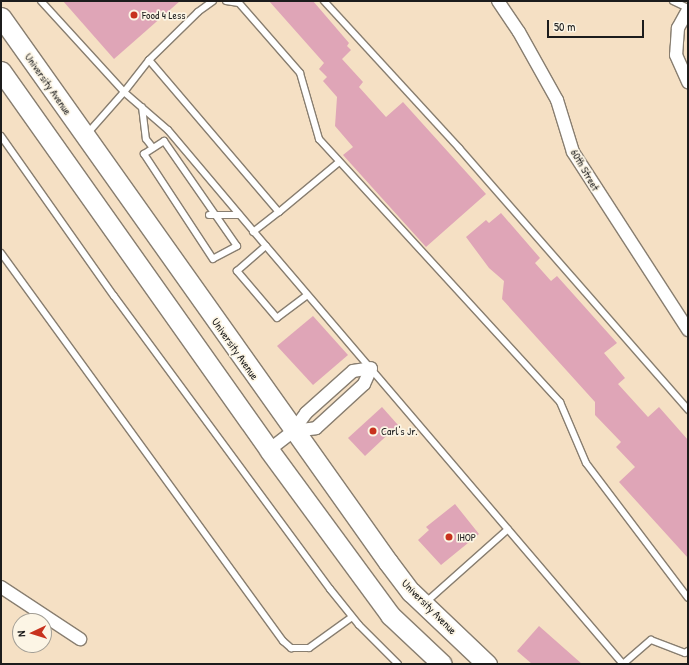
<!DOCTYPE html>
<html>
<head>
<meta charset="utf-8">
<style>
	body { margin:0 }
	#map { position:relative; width:689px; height:665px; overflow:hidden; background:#f5e0c4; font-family:"Patrick Hand",sans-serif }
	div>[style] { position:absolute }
	.building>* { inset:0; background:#dfa5b7 }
	.roads { filter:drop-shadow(1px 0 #887e70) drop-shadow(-1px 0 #887e70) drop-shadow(0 1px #887e70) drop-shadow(0 -1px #887e70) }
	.service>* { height:6px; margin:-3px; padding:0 3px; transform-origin:3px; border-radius:3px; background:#fff }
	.minor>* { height:12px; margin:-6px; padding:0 6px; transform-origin:6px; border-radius:6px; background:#fff }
	.primary>* { height:19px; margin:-9.5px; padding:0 9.5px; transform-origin:9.5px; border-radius:9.5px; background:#fff }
	.dots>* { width:11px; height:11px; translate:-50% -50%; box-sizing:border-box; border:2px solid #fcf5e5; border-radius:50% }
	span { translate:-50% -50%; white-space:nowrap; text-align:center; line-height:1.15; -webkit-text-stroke:3.5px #fcf5e5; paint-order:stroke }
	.poi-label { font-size:11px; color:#1c1c1c }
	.left { translate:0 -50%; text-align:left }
	.street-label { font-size:11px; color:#1c1c1c }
	.frame { position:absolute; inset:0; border:2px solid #1c1c1c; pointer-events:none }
	.north { position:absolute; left:12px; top:613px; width:40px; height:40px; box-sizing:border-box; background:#fcf5e5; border:1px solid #a29e95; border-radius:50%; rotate:266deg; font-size:11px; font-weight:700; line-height:16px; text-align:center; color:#1c1c1c }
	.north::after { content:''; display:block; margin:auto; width:14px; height:18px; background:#c8321e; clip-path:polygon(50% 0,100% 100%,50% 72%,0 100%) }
	.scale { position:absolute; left:547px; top:20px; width:97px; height:18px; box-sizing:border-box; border:2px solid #1c1c1c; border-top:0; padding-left:5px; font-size:12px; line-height:14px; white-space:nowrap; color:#1c1c1c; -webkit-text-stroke:3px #fcf5e5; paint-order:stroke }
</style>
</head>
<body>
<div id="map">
	<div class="building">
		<div style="clip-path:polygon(63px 1px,180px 1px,114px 59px)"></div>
		<div style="clip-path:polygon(269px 1px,313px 1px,349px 43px,347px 46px,351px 50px,342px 59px,363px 82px,359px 87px,386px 117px,403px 102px,486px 194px,426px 247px,343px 155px,353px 147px,335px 126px,337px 97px,323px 81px,327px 77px,319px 69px,324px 63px)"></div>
		<div style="clip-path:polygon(501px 213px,540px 258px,535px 263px,551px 281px,557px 276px,617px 343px,604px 353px,625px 378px,618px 384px,648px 417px,659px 407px,688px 440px,688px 558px,619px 482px,635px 467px,616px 447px,621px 442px,595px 415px,595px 402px,502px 299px,504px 281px,489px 268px,466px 237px,486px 220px,489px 223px)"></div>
		<div style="clip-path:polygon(313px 316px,348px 355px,313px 385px,277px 346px)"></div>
		<div style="clip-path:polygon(382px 407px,398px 425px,365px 456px,348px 438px)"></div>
		<div style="clip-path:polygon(455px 504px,479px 534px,441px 565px,418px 540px,429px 530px,426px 527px)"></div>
		<div style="clip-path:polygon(539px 626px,582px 664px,532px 664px,517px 651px)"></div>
	</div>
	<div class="roads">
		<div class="service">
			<div style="left:41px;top:1px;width:123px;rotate:47.6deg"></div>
			<div style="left:124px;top:92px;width:56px;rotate:131.4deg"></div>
			<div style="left:213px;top:1px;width:19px;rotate:144deg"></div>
			<div style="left:198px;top:12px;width:69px;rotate:135.6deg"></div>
			<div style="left:149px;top:60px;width:41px;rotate:128deg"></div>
			<div style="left:124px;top:92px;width:58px;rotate:40.8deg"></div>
			<div style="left:168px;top:130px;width:152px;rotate:49.8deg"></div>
			<div style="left:226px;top:1px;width:13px;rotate:9deg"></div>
			<div style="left:239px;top:3px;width:93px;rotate:48.9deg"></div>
			<div style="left:300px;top:73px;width:69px;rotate:73.9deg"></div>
			<div style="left:319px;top:139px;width:357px;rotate:47.5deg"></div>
			<div style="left:560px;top:402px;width:66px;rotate:66.9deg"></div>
			<div style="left:586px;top:463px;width:169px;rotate:52.9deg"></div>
			<div style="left:324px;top:1px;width:200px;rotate:47.4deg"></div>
			<div style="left:459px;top:148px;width:348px;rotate:48.8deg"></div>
			<div style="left:673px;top:1px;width:17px;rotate:25deg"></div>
			<div style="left:149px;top:60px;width:200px;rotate:49.5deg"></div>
			<div style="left:279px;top:212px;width:78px;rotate:-39.8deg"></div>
			<div style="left:142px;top:107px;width:32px;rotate:83deg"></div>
			<div style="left:146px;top:139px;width:11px;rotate:52deg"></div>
			<div style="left:1px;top:136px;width:196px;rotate:54.8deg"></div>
			<div style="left:114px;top:296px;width:364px;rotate:53.6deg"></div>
			<div style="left:330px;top:589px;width:46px;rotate:51.1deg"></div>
			<div style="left:359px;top:625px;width:55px;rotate:45deg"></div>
			<div style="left:164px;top:141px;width:128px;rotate:55.2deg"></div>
			<div style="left:237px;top:246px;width:27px;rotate:152deg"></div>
			<div style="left:213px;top:259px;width:126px;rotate:-123.3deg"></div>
			<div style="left:144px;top:154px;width:24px;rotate:-33deg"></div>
			<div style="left:209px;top:215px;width:30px"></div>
			<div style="left:253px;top:232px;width:33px;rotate:-38deg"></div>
			<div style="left:1px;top:253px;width:480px;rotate:54deg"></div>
			<div style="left:283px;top:641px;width:11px;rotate:41deg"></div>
			<div style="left:291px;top:648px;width:18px"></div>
			<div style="left:309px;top:648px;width:53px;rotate:-35.8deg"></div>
			<div style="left:306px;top:296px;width:36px;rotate:143deg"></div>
			<div style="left:277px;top:318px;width:62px;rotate:-130.4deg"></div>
			<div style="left:237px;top:271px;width:38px;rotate:-41deg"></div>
			<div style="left:266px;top:246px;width:550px;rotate:49.5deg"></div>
			<div style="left:425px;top:603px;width:111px;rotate:-41.7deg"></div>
			<div style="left:623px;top:664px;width:37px;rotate:-41deg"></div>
			<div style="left:651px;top:640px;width:36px;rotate:21deg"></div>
			<div style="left:685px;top:653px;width:4px;rotate:-34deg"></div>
		</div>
		<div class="minor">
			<div style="left:498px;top:1px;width:37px;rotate:56deg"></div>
			<div style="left:519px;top:32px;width:78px;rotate:60.8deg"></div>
			<div style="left:557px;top:100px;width:54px;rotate:72.9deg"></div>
			<div style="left:573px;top:152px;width:212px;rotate:57.1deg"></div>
			<div style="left:688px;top:10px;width:21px;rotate:119deg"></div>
			<div style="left:678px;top:28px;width:27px;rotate:94deg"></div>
			<div style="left:676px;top:55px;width:30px;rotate:66deg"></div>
			<div style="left:293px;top:431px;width:23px;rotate:-7deg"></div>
			<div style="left:316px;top:428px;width:65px;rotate:-42.5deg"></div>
			<div style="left:364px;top:384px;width:17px;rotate:-66deg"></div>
			<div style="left:269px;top:450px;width:31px;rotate:-38deg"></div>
			<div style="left:293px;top:431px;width:22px;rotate:-54deg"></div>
			<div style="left:306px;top:413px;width:63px;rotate:-41.8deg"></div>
			<div style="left:353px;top:371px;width:18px;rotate:-9deg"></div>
			<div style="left:1px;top:587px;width:95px;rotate:33.4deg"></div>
		</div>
		<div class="primary">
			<div style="left:1px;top:17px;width:668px;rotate:54.62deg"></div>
			<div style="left:388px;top:562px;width:38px;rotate:53deg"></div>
			<div style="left:411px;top:592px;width:105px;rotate:43.5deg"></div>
			<div style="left:1px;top:71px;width:462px;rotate:54.7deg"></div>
			<div style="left:269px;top:450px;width:205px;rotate:53.7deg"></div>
			<div style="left:390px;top:615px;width:71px;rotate:43.3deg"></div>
		</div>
	</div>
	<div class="dots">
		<div style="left:134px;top:15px;background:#c8321e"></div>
		<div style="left:373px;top:431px;background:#c8321e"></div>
		<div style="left:449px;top:537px;background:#c8321e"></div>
	</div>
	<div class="poi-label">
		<span class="left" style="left:142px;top:15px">Food 4 Less</span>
		<span class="left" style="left:381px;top:431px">Carl's Jr.</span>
		<span class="left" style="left:457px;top:537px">IHOP</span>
	</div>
	<div class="street-label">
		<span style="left:48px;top:84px;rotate:55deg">University Avenue</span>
		<span style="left:585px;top:170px;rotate:60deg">60th Street</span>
		<span style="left:235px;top:349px;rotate:55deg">University Avenue</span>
		<span style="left:429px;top:607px;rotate:45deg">University Avenue</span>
	</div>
	<div class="frame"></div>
	<div class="north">N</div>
	<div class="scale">50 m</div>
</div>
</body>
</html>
